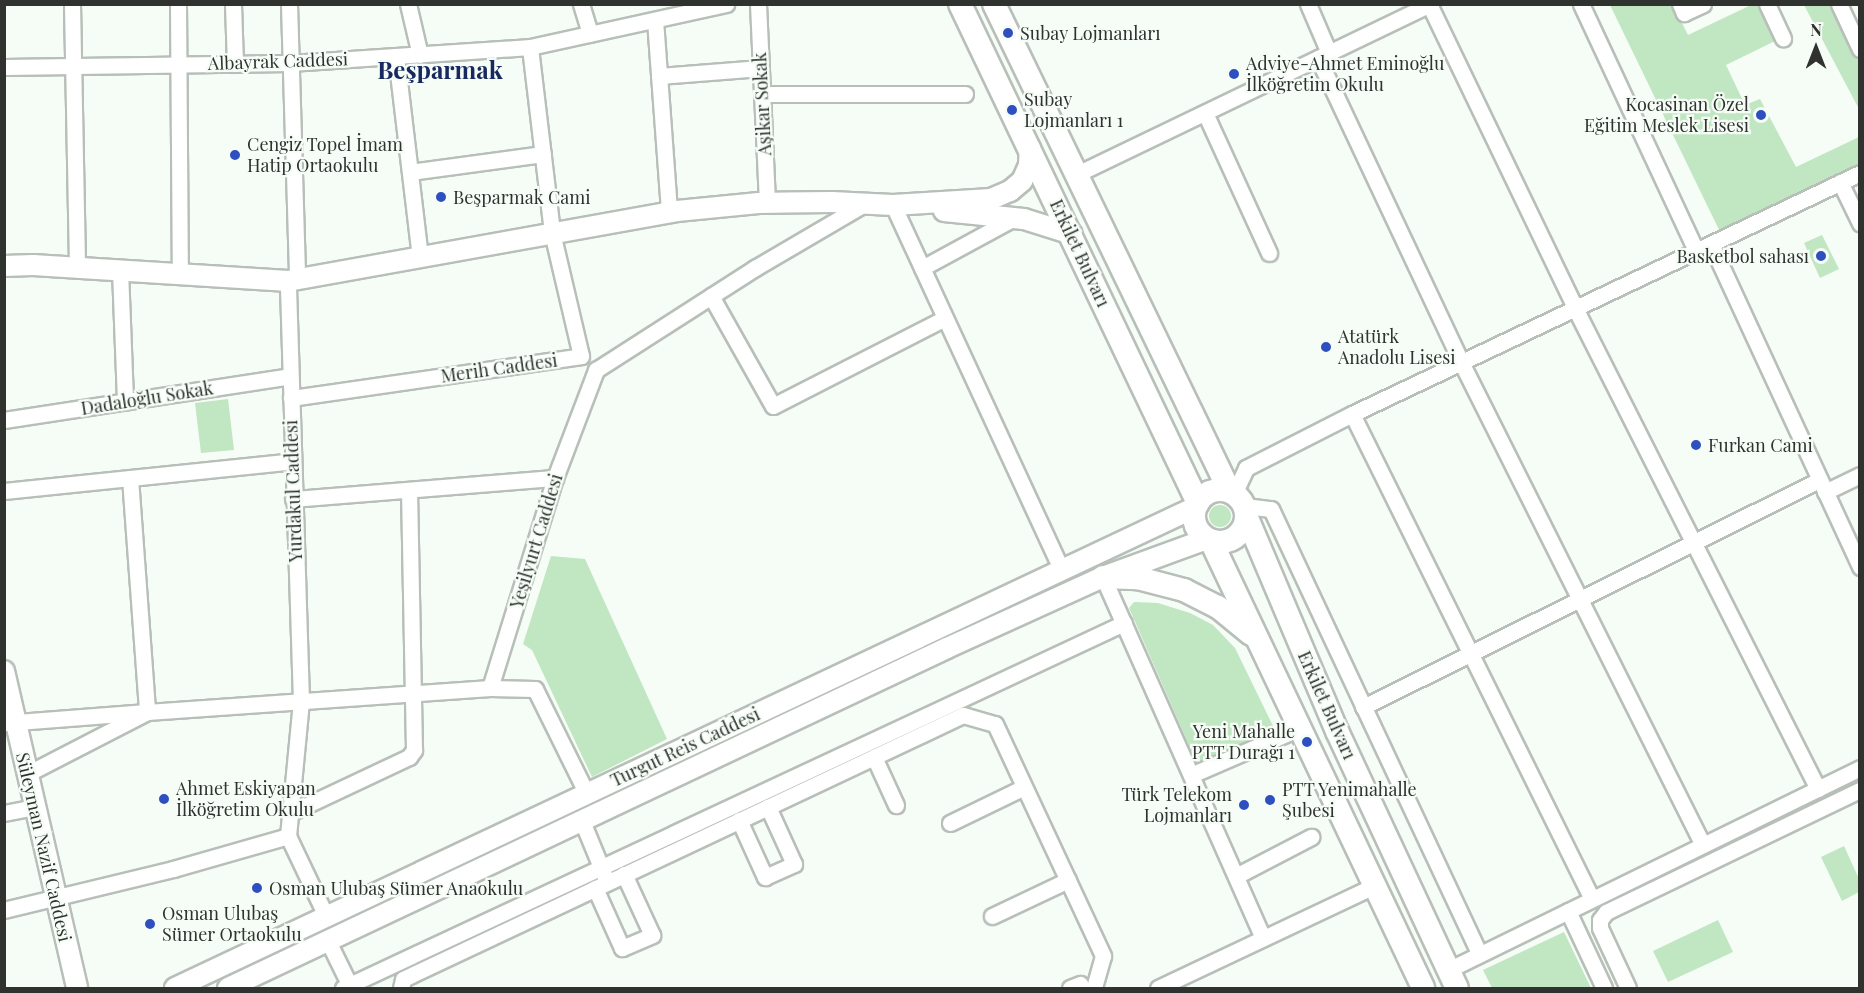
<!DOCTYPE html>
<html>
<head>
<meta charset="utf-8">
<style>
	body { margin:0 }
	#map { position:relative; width:1864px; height:993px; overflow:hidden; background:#f6fdf6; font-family:"Playfair Display",serif }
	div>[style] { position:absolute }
	.green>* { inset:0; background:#c0e6c2 }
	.round { border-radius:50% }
	.roads { filter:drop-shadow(2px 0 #b8bfb9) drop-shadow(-2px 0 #b8bfb9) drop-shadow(0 2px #b8bfb9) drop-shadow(0 -2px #b8bfb9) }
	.street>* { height:15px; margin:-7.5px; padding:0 7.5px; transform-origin:7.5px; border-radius:7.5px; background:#fff }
	.secondary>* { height:20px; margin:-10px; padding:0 10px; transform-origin:10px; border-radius:10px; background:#fff }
	.primary>* { height:22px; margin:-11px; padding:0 11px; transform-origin:11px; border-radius:11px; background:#fff }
	.primary>.ring { margin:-11px; padding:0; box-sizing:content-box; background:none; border:22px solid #fff; border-radius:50% }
	.dots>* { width:16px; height:16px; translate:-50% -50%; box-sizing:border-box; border:3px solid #f6fdf6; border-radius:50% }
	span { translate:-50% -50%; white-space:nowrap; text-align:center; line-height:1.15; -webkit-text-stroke:4.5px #f6fdf6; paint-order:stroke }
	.poi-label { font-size:18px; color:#2f322f }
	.left { translate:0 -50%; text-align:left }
	.right { translate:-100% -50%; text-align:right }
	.street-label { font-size:18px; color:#2f322f }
	.district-label { font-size:24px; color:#172960; font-weight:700 }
	.frame { position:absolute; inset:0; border:6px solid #2f322f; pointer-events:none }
	.north { position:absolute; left:1786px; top:18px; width:60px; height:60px; -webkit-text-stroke:4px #f6fdf6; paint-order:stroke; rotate:0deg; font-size:16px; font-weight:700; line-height:24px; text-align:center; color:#2f322f }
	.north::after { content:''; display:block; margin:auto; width:21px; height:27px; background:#2f322f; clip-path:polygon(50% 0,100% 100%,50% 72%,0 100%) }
</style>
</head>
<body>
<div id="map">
	<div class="green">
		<div style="clip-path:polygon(1610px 5px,1673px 5px,1688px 35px,1751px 5px,1760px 5px,1777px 40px,1726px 65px,1745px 105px,1760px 99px,1796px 167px,1859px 137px,1859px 171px,1722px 236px)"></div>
		<div style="clip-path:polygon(1804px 5px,1833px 5px,1859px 59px,1859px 109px)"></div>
		<div style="clip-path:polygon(1822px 235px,1839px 269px,1820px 278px,1804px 243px)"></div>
		<div style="clip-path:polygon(228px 399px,234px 450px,201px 453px,195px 403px)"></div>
		<div class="round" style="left:1209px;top:505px;width:22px;height:22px"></div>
		<div style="clip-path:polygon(551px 556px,585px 559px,667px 739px,592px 777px,532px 650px,523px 644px)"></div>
		<div style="clip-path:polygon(1134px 602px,1158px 603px,1190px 613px,1213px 625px,1235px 648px,1274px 728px,1198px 766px,1129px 608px)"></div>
		<div style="clip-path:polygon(1844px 846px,1859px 879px,1859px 892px,1842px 901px,1821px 857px)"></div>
		<div style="clip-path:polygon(1718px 920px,1733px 952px,1668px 982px,1653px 951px)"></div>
		<div style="clip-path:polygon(1564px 932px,1591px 988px,1492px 988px,1483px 970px)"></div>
	</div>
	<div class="roads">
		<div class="street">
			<div style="left:72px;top:4px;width:264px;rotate:88.9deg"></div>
			<div style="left:178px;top:4px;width:270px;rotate:89.6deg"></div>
			<div style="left:233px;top:4px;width:60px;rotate:88.1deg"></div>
			<div style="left:289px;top:4px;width:275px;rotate:88.3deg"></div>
			<div style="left:408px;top:4px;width:52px;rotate:76.8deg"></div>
			<div style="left:581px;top:4px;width:31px;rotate:73deg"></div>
			<div style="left:758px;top:4px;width:199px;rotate:87.4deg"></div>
			<div style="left:1308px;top:4px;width:53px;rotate:66.8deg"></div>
			<div style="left:1429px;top:4px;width:337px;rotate:64.3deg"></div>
			<div style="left:1575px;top:308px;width:539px;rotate:63.2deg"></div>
			<div style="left:1581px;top:4px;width:272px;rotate:65deg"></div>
			<div style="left:1680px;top:4px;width:10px;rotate:66deg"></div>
			<div style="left:1684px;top:13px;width:21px;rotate:-25deg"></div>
			<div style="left:1767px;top:4px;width:38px;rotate:65deg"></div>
			<div style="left:1839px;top:4px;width:50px;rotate:65deg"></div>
			<div style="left:655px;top:20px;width:193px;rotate:85.8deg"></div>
			<div style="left:396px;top:56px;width:201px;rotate:83.2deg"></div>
			<div style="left:1318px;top:58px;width:336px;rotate:64.8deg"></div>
			<div style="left:1461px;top:362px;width:540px;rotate:63.39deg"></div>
			<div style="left:4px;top:67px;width:286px;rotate:-0.8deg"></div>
			<div style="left:290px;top:63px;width:241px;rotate:-3.8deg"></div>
			<div style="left:530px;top:47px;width:201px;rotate:-12.4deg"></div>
			<div style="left:659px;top:76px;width:102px;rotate:-4.5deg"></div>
			<div style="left:762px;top:94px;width:203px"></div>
			<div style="left:1205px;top:113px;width:154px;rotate:65.4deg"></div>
			<div style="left:410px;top:172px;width:134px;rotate:-7.7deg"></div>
			<div style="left:1077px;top:174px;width:393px;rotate:-25.7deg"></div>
			<div style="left:1840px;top:182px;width:46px;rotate:64deg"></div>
			<div style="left:893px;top:205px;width:401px;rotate:65.2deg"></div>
			<div style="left:1711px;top:244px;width:356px;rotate:65.2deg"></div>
			<div style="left:922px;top:268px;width:105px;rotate:-28.5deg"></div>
			<div style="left:120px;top:270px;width:132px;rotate:87.8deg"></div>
			<div style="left:711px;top:296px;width:126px;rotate:60.6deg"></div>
			<div style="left:773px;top:406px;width:193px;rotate:-27.1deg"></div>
			<div style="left:291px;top:398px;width:293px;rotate:-8.2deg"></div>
			<div style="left:581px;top:356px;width:127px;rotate:-103.2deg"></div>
			<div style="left:552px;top:232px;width:186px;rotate:-96.8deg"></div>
			<div style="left:1352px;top:414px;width:541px;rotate:63.67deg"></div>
			<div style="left:4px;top:420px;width:289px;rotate:-8.7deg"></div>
			<div style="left:130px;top:478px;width:235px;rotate:85.8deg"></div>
			<div style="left:147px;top:712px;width:344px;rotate:-4deg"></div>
			<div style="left:490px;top:688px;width:220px;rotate:-72.8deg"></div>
			<div style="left:555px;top:478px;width:116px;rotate:-69.2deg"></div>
			<div style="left:596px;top:370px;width:189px;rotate:-32.7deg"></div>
			<div style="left:755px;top:268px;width:129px;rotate:-30.4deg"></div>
			<div style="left:4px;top:491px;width:290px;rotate:-5.9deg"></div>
			<div style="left:1825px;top:492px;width:39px;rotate:-26deg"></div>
			<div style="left:1234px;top:494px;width:29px;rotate:-65deg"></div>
			<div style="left:1246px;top:468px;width:119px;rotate:-27deg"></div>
			<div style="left:1352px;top:414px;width:562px;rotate:-25.38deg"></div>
			<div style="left:293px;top:499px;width:263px;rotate:-4.6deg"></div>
			<div style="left:1245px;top:506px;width:26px;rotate:7deg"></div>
			<div style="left:1271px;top:509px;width:491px;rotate:64.9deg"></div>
			<div style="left:1103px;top:577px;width:395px;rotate:66.1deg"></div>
			<div style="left:490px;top:688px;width:45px;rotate:1.3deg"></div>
			<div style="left:535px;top:689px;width:117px;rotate:63.7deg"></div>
			<div style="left:1363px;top:707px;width:509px;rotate:-26.46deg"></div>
			<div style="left:4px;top:723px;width:143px;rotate:-4.4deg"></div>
			<div style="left:147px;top:712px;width:135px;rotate:152.7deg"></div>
			<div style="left:874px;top:757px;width:53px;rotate:65.4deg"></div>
			<div style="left:1191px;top:775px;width:119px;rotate:-23.3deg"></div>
			<div style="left:4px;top:813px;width:32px;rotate:-11deg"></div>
			<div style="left:290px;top:813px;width:132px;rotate:-25.2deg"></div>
			<div style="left:409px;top:757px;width:9px;rotate:-54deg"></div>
			<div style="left:414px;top:750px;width:260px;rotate:-91.1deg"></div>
			<div style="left:739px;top:820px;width:63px;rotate:65.5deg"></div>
			<div style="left:765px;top:877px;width:32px;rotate:-24deg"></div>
			<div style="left:794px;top:864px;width:63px;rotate:-114.5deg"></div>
			<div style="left:582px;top:821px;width:61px;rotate:67.7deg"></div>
			<div style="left:950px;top:823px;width:82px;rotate:-25.9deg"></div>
			<div style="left:288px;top:836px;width:136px;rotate:-84.5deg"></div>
			<div style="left:301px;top:701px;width:420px;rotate:-91.8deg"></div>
			<div style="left:1236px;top:876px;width:85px;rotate:-27.5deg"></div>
			<div style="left:595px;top:888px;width:66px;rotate:65.8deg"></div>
			<div style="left:622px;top:948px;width:33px;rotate:-23deg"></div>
			<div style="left:652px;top:935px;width:67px;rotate:-114.7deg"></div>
			<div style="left:4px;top:910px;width:174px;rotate:-13.6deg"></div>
			<div style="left:173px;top:869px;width:120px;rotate:-16deg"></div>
			<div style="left:288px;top:836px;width:89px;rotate:64.6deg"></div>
			<div style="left:1568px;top:911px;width:85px;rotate:64.9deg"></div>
			<div style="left:992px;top:916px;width:84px;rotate:-25.3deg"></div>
			<div style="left:328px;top:941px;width:52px;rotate:63.9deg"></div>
			<div style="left:1448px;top:970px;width:459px;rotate:-26.1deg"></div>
			<div style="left:343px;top:988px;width:862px;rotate:-25.05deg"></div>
			<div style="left:401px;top:988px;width:9px;rotate:-77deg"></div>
			<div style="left:403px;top:979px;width:619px;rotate:-25.24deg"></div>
			<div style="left:963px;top:715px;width:33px;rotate:16deg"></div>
			<div style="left:995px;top:724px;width:256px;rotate:65deg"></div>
			<div style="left:1103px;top:956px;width:33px;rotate:106deg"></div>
			<div style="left:1070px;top:988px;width:11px;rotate:-22deg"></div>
			<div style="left:1158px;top:988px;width:239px;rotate:-25.3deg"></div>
			<div style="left:1628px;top:988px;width:66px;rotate:-115deg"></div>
			<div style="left:1600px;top:928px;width:8px;rotate:-90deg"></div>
			<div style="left:1600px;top:920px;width:10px;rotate:-53deg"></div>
			<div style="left:1606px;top:912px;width:282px;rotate:-25.7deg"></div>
		</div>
		<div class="secondary">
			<div style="left:944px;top:211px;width:80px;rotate:5.7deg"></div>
			<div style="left:1024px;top:219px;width:50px;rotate:17.4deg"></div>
			<div style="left:4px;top:266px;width:29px;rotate:-2deg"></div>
			<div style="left:33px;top:265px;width:256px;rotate:3.6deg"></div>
			<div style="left:288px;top:281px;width:395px;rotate:-10.2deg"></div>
			<div style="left:677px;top:211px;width:82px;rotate:-5.6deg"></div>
			<div style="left:759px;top:203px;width:73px;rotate:-0.8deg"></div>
			<div style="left:832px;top:202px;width:61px;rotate:2.8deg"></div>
			<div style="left:893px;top:205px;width:98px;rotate:-3.5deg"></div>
			<div style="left:991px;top:199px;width:21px;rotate:-23deg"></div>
			<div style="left:1010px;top:191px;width:16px;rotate:-40deg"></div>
			<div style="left:1022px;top:181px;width:17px;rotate:-66deg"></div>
			<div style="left:1029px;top:165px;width:17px;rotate:-87deg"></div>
			<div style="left:4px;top:671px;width:325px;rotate:77deg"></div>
			<div style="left:175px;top:988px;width:1129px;rotate:-25.23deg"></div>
			<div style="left:228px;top:988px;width:795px;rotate:-25.31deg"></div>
			<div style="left:947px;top:648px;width:171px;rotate:-24.5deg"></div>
			<div style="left:1103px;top:577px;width:111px;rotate:-20.1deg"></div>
		</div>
		<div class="primary">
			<div style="left:960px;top:4px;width:553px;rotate:64.5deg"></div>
			<div style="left:994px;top:4px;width:542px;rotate:64.19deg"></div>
			<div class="ring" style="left:1194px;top:490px;width:30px;height:30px"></div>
			<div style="left:1247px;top:518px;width:231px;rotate:67.1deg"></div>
			<div style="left:1337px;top:731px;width:284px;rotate:65deg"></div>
			<div style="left:1211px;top:541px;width:495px;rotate:64.6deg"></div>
			<div style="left:1103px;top:577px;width:35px;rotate:2deg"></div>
			<div style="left:1138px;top:578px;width:48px;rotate:14.6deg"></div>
			<div style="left:1184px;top:590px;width:38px;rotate:27deg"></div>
			<div style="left:1218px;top:607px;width:43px;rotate:39.3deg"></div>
		</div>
	</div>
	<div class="dots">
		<div style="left:1008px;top:33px;background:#2e4fbf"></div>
		<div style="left:1234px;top:74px;background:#2e4fbf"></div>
		<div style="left:1012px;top:110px;background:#2e4fbf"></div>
		<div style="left:1761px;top:115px;background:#2e4fbf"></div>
		<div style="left:235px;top:155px;background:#2e4fbf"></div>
		<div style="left:441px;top:197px;background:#2e4fbf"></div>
		<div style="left:1821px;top:256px;background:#2e4fbf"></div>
		<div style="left:1326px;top:347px;background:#2e4fbf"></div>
		<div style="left:1696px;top:445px;background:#2e4fbf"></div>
		<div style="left:1307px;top:742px;background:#2e4fbf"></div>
		<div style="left:164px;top:799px;background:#2e4fbf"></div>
		<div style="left:1270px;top:800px;background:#2e4fbf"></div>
		<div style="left:1244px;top:805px;background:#2e4fbf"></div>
		<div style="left:257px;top:888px;background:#2e4fbf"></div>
		<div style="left:150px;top:924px;background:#2e4fbf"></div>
	</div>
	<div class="poi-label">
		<span class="left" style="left:1020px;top:33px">Subay Lojmanları</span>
		<span class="left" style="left:1246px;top:74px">Adviye-Ahmet Eminoğlu<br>İlköğretim Okulu</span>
		<span class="left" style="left:1024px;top:110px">Subay<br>Lojmanları 1</span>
		<span class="right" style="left:1749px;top:115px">Kocasinan Özel<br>Eğitim Meslek Lisesi</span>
		<span class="left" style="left:247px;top:155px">Cengiz Topel İmam<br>Hatip Ortaokulu</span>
		<span class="left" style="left:453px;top:197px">Beşparmak Cami</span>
		<span class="right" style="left:1809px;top:256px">Basketbol sahası</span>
		<span class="left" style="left:1338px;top:347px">Atatürk<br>Anadolu Lisesi</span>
		<span class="left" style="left:1708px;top:445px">Furkan Cami</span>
		<span class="right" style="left:1295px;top:742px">Yeni Mahalle<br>PTT Durağı 1</span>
		<span class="left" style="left:176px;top:799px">Ahmet Eskiyapan<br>İlköğretim Okulu</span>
		<span class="left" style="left:1282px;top:800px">PTT Yenimahalle<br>Şubesi</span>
		<span class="right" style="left:1232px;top:805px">Türk Telekom<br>Lojmanları</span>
		<span class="left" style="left:269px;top:888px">Osman Ulubaş Sümer Anaokulu</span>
		<span class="left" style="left:162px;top:924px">Osman Ulubaş<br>Sümer Ortaokulu</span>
	</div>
	<div class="street-label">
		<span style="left:278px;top:61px;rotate:-2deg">Albayrak Caddesi</span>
		<span style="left:762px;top:104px;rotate:-93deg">Aşikar Sokak</span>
		<span style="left:1080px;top:253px;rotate:65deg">Erkilet Bulvarı</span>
		<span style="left:499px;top:368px;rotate:-8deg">Merih Caddesi</span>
		<span style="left:147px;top:398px;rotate:-9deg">Dadaloğlu Sokak</span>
		<span style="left:293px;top:491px;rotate:-92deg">Yurdakul Caddesi</span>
		<span style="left:536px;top:541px;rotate:-73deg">Yeşilyurt Caddesi</span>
		<span style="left:1327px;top:705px;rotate:66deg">Erkilet Bulvarı</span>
		<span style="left:685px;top:747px;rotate:-25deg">Turgut Reis Caddesi</span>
		<span style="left:44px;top:847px;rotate:77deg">Süleyman Nazif Caddesi</span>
	</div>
	<div class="district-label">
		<span style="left:440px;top:70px">Beşparmak</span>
	</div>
	<div class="frame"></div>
	<div class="north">N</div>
</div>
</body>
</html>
